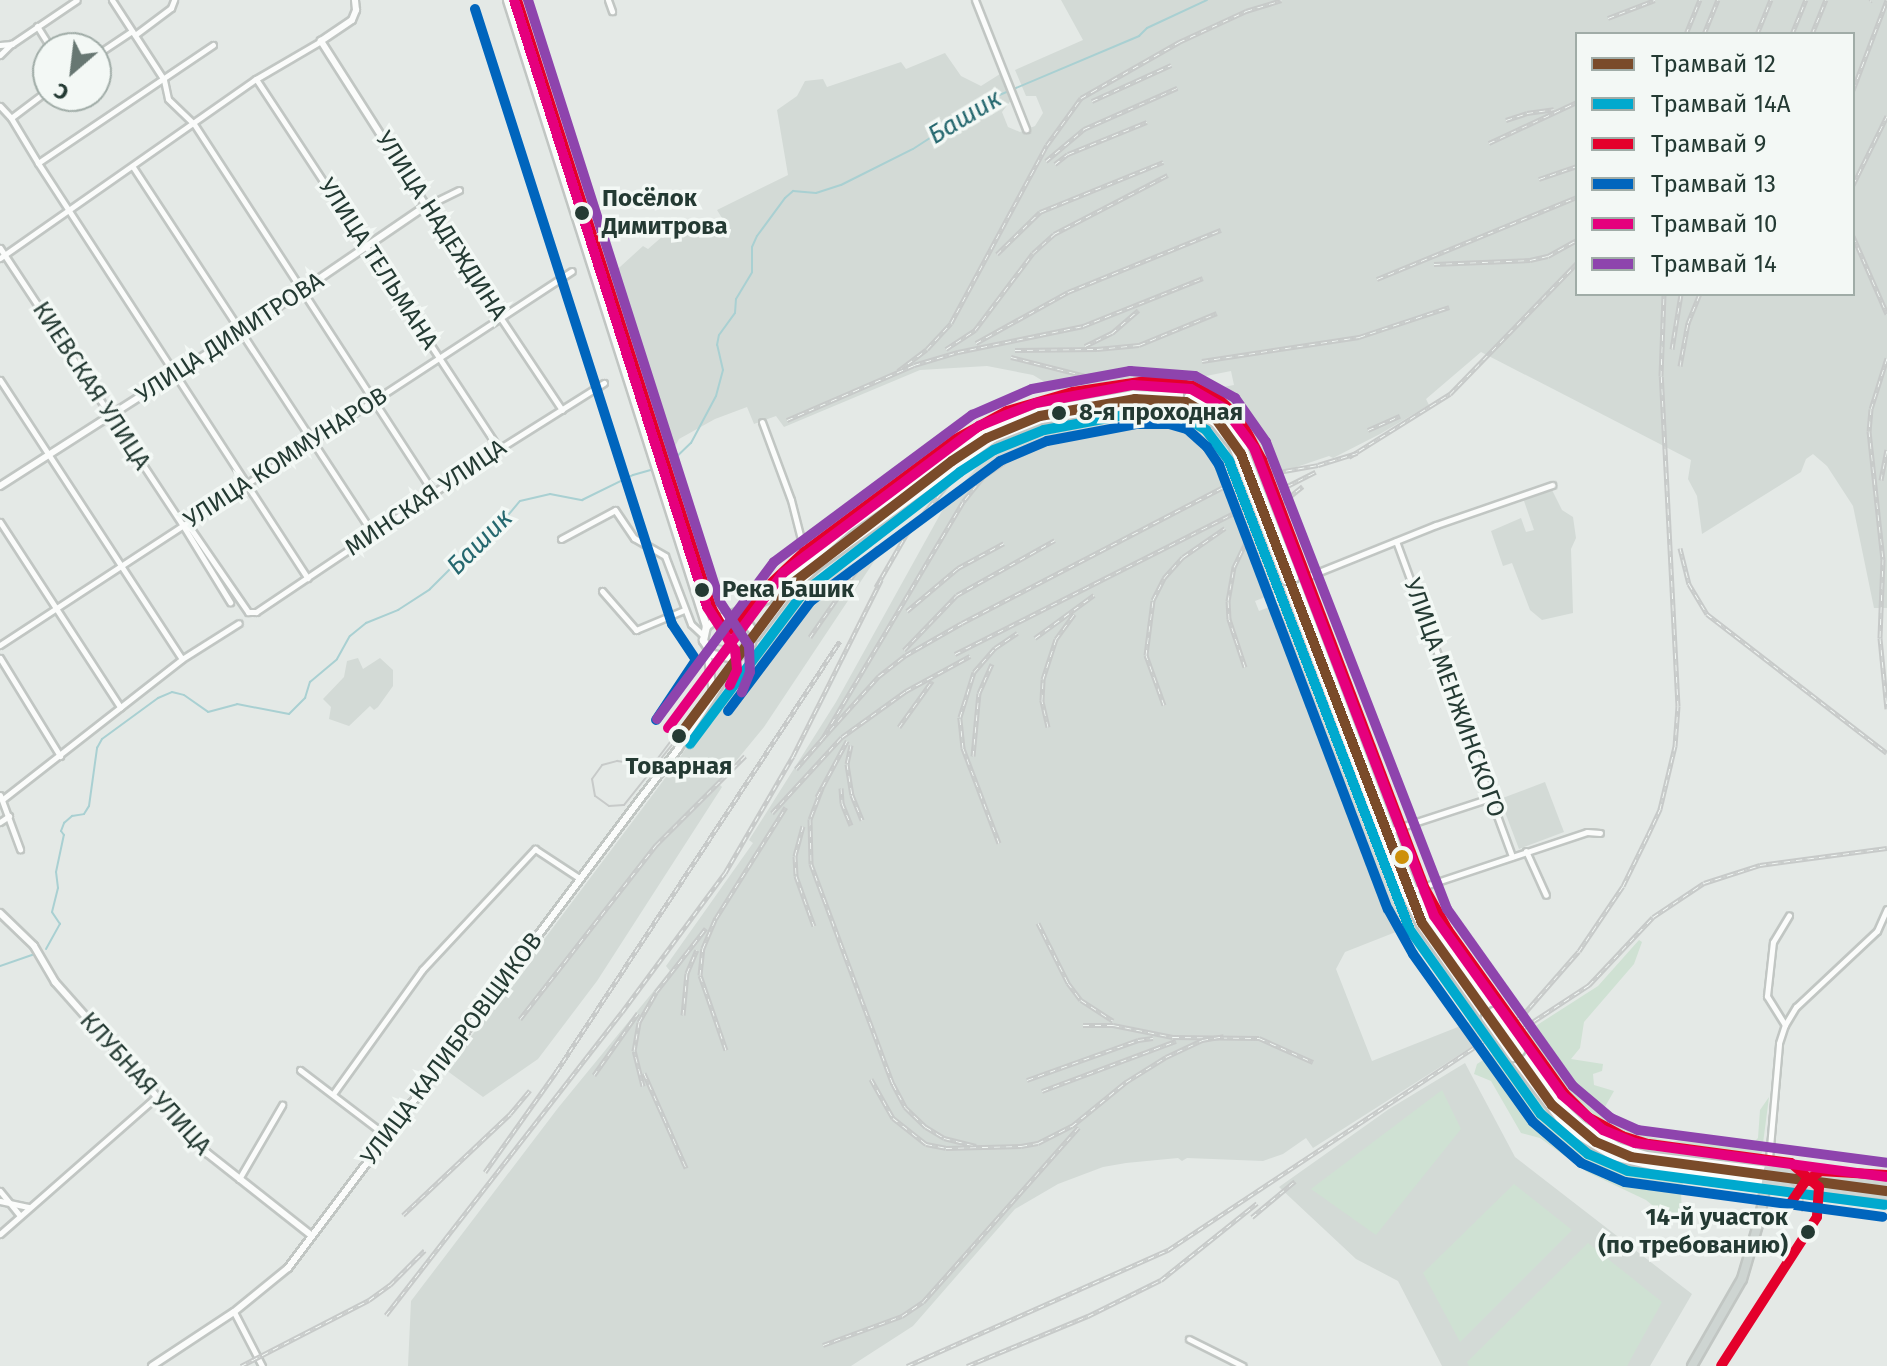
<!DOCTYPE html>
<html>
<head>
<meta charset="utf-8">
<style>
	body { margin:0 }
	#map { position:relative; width:1887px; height:1366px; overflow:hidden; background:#e4e9e6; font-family:"Fira Sans",sans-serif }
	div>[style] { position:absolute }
	.built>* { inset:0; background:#d3dad6 }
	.green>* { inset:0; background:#cfe1d3 }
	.stream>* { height:2px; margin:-1px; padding:0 1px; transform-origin:1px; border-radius:1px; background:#a9d0d2 }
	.roads { filter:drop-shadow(2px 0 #c1c6c3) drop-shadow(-2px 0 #c1c6c3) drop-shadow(0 2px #c1c6c3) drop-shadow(0 -2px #c1c6c3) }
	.minor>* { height:5px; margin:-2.5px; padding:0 2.5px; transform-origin:2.5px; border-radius:2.5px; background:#fbfcfb }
	.tertiary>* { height:6px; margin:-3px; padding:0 3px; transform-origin:3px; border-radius:3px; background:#fbfcfb }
	.secondary>* { height:7px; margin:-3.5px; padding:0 3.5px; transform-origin:3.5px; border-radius:3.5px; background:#fbfcfb }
	.primary>* { height:8px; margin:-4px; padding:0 4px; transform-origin:4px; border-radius:4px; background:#ced5d2 }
	.tram>* { height:2px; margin:-1px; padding:0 1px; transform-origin:1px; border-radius:1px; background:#c7cac9 }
	.rail>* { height:5px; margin-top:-2.5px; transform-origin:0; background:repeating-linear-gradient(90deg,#f3f8f5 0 6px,#c7cac9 0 12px); box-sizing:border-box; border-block:2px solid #c7cac9 }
	.bridges { filter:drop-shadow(2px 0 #c0c6c3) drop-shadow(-2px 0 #c0c6c3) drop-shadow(0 2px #c0c6c3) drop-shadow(0 -2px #c0c6c3) }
	.secondary-bridge>* { height:7px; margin:-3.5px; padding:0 3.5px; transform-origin:3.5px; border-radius:3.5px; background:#fbfcfb }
	.tram-1>* { height:10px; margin:-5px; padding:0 5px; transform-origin:5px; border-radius:5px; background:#7a4b2a }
	.tram-2>* { height:10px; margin:-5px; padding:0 5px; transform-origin:5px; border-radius:5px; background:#00a9ce }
	.tram-3>* { height:10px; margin:-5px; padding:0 5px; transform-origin:5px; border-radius:5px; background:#e4002b }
	.tram-4>* { height:10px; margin:-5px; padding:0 5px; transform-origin:5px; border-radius:5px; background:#0065bd }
	.tram-5>* { height:10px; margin:-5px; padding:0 5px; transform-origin:5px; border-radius:5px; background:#e5007d }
	.tram-6>* { height:10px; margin:-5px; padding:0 5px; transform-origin:5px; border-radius:5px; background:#8e44ad }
	.dots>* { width:22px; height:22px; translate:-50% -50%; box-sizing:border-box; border:4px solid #f3f8f5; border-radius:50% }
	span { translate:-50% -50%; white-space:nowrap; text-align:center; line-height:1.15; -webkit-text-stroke:7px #f3f8f5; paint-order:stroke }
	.stop-label { font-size:24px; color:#243a33; font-weight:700 }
	.left { translate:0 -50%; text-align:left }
	.right { translate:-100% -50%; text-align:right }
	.street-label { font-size:24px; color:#243a33 }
	.water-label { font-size:26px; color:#25686f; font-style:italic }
	.legend { position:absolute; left:1575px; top:32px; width:280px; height:264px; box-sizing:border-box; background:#f3f8f5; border:2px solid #a0aca7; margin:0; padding:10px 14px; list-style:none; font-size:24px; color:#243a33 }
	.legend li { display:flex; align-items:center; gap:16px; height:40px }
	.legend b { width:40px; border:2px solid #a0aca7 }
	.north { position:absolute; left:32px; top:32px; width:80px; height:80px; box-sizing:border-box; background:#f3f8f5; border:2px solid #a0aca7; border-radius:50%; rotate:208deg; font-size:22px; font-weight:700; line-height:32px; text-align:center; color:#243a33 }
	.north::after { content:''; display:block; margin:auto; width:28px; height:36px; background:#677772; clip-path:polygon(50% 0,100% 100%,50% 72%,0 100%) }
</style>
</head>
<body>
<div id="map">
	<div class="built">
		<div style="clip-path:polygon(evenodd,1061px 0,1887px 0,1887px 608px,1874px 608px,1853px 506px,1827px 466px,1813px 454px,1806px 459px,1801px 472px,1702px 534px,1697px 496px,1688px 479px,1691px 460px,1481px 352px,1426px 399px,1429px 405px,1380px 434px,1333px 458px,1329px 456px,1276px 474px,1270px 470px,1261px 475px,1245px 435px,1215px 402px,1213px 389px,1234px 385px,1231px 371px,1201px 377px,1196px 372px,1063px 393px,1033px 375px,987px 366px,920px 370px,784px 427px,776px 416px,754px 424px,747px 407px,715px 419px,679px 439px,672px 452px,664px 456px,609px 277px,643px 246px,648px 249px,671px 229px,699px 229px,722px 218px,717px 210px,788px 175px,777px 110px,797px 96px,805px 81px,823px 79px,827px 87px,901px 62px,906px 69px,945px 53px,961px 76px,981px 86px,1000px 74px,1012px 99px,1002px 112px,1008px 127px,1020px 132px,1035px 126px,1043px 113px,1036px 96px,1026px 96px,1015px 70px,1083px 40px,1061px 0,1577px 34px,1853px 34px,1853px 294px,1577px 294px,1577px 34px)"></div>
		<div style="clip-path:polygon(1168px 407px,1203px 420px,1223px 444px,1246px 497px,1262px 489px,1285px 561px,1276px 559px,1272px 569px,1281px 591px,1255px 601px,1259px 611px,1285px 601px,1411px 923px,1406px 928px,1345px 952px,1336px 969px,1372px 1061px,1468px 1023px,1478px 1015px,1492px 1034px,1313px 1148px,1306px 1138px,1283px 1154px,1263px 1161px,1187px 1158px,1182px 1161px,1178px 1158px,1126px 1163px,1103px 1167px,1058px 1184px,1015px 1209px,913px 1326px,851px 1366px,408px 1366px,411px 1301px,558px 1108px,670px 971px,666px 966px,753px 843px,749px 840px,836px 702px,947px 502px,984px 459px,1033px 435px)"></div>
		<div style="clip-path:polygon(1551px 488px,1562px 510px,1573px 517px,1576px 538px,1571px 549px,1573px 613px,1542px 620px,1530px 610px,1512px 563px,1503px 566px,1491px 531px,1521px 518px,1526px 532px,1534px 530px,1523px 498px)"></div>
		<div style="clip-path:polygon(872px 552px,877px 557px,764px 727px,718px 783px,722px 787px,597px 981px,538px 1059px,483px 1097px,446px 1070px,666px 777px,796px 592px,818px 575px,825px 580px)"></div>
		<div style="clip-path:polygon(358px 658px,363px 669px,380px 658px,393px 670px,393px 686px,378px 707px,374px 710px,370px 706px,349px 726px,329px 719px,331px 707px,323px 699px,344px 677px,347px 661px)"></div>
		<div style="clip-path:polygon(1545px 782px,1564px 832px,1519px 849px,1500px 799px)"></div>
		<div style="clip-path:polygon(1465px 1063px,1515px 1157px,1692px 1294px,1650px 1366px,1442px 1366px,1398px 1281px,1356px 1259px,1279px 1187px,1389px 1109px)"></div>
	</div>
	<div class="green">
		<div style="clip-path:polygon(1639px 940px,1642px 942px,1634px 964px,1584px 1022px,1580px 1048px,1571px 1059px,1603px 1064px,1602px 1071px,1593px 1074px,1594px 1085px,1614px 1091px,1602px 1112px,1650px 1137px,1673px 1142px,1683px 1139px,1749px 1147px,1758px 1138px,1760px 1110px,1769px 1097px,1761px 1159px,1751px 1164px,1734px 1163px,1629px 1146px,1580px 1116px,1520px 1036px,1598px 986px)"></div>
		<div style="clip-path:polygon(1499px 1050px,1571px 1136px,1611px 1160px,1684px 1179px,1681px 1190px,1682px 1219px,1677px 1221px,1663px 1214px,1646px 1200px,1587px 1172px,1540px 1138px,1521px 1133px,1491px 1081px,1474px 1074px,1477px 1064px)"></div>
		<div style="clip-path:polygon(1442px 1090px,1461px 1129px,1376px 1235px,1311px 1189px)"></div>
		<div style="clip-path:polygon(1514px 1184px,1572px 1230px,1460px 1342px,1423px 1273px)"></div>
		<div style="clip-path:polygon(1588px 1243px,1662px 1302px,1627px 1366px,1469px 1366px,1467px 1362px)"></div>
	</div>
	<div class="stream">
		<div style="left:660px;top:467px;width:8px;rotate:-14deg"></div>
		<div style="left:668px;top:465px;width:32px;rotate:-44deg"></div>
		<div style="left:691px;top:443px;width:53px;rotate:-62deg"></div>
		<div style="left:716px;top:396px;width:27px;rotate:-75deg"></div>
		<div style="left:723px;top:370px;width:26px;rotate:-103deg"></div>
		<div style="left:717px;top:345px;width:10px;rotate:-79deg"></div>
		<div style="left:719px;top:335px;width:27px;rotate:-54deg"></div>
		<div style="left:735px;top:313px;width:14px;rotate:-86deg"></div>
		<div style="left:736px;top:299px;width:31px;rotate:-59deg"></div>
		<div style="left:752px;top:272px;width:25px;rotate:-90deg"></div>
		<div style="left:752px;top:247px;width:12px;rotate:-66deg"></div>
		<div style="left:757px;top:236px;width:47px;rotate:-53.6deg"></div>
		<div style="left:785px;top:198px;width:11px;rotate:-41deg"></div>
		<div style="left:793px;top:191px;width:23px;rotate:5deg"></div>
		<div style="left:816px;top:193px;width:26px;rotate:-18deg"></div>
		<div style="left:841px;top:185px;width:80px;rotate:-26.6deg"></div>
		<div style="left:913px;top:149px;width:92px;rotate:-33deg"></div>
		<div style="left:990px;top:99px;width:162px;rotate:-22.9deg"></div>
		<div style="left:1139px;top:36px;width:11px;rotate:-45deg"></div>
		<div style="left:1147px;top:28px;width:66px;rotate:-25deg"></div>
		<div style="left:46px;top:949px;width:29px;rotate:-61deg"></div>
		<div style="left:60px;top:924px;width:14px;rotate:-124deg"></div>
		<div style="left:52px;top:912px;width:25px;rotate:-76deg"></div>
		<div style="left:58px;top:888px;width:16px;rotate:-97deg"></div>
		<div style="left:56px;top:872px;width:38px;rotate:-78deg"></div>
		<div style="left:64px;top:835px;width:5px;rotate:-127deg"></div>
		<div style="left:61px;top:831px;width:9px;rotate:-69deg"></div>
		<div style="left:64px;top:823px;width:11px;rotate:-41deg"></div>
		<div style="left:72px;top:816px;width:12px;rotate:-9deg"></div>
		<div style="left:84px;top:814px;width:9px;rotate:-58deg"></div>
		<div style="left:89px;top:806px;width:59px;rotate:-82.1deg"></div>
		<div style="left:97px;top:748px;width:10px;rotate:-61deg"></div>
		<div style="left:102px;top:739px;width:69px;rotate:-36.2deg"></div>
		<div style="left:158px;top:698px;width:15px;rotate:-23deg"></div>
		<div style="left:172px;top:692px;width:12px;rotate:14deg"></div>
		<div style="left:184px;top:695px;width:29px;rotate:35deg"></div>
		<div style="left:208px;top:712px;width:30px;rotate:-15deg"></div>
		<div style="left:237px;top:704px;width:53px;rotate:10.9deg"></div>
		<div style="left:289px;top:714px;width:23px;rotate:-45deg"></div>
		<div style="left:305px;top:698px;width:17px;rotate:-73deg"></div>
		<div style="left:310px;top:682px;width:35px;rotate:-40deg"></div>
		<div style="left:337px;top:659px;width:26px;rotate:-61deg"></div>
		<div style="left:350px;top:636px;width:21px;rotate:-39deg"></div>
		<div style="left:366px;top:623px;width:35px;rotate:-22deg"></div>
		<div style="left:398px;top:610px;width:38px;rotate:-33deg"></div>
		<div style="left:430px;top:589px;width:28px;rotate:-45deg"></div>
		<div style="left:450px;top:569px;width:33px;rotate:-33deg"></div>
		<div style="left:478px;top:551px;width:65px;rotate:-50deg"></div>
		<div style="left:520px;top:501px;width:31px;rotate:-13deg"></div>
		<div style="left:550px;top:494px;width:33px;rotate:11deg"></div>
		<div style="left:582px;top:500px;width:57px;rotate:-26.1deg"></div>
		<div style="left:633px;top:475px;width:22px;rotate:-16deg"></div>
		<div style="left:0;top:966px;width:36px;rotate:-19deg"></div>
	</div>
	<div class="roads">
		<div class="minor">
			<div style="left:112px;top:0;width:95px;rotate:57deg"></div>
			<div style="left:164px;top:80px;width:19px;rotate:78deg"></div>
			<div style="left:168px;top:99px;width:36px;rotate:44deg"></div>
			<div style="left:194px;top:124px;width:441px;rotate:57deg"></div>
			<div style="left:608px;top:0;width:12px;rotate:70deg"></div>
			<div style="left:975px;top:0;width:139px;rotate:68.4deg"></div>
			<div style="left:37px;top:26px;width:26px;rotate:58deg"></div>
			<div style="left:135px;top:35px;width:45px;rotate:-36.9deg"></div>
			<div style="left:171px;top:8px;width:9px;rotate:-69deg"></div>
			<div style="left:0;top:45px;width:12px;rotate:-5deg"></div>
			<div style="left:12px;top:44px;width:78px;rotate:-34.1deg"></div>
			<div style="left:0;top:55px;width:16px;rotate:-45deg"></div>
			<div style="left:96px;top:55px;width:43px;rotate:-33.7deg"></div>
			<div style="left:256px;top:79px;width:443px;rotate:56.7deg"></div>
			<div style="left:48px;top:90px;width:46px;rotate:142.9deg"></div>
			<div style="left:11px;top:118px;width:52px;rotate:59deg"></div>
			<div style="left:38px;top:163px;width:211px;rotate:-34deg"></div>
			<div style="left:0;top:106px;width:16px;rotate:47deg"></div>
			<div style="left:38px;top:163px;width:495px;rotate:57deg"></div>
			<div style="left:133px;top:167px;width:439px;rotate:56.8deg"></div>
			<div style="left:459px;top:190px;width:37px;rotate:154deg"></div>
			<div style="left:426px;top:206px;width:245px;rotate:56.3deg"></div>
			<div style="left:0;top:248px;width:331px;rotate:56.6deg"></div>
			<div style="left:182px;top:524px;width:10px;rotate:29deg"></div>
			<div style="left:191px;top:529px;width:101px;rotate:55.5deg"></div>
			<div style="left:248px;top:612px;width:8px"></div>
			<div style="left:256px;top:612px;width:293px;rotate:-33.9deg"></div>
			<div style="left:499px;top:449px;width:124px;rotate:-32.2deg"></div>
			<div style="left:0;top:258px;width:312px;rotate:-35deg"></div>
			<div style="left:256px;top:79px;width:75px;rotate:-30.3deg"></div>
			<div style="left:0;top:380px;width:333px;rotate:56.9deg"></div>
			<div style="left:762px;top:422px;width:83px;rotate:69.6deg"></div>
			<div style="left:791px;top:500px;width:49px;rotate:75.7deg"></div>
			<div style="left:803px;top:547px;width:23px;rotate:59deg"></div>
			<div style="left:0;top:522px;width:221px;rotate:57deg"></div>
			<div style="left:182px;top:524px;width:92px;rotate:58.4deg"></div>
			<div style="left:561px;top:539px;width:61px;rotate:-28.2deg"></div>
			<div style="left:615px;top:510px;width:34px;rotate:56deg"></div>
			<div style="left:634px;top:538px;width:36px;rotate:30deg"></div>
			<div style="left:665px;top:556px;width:73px;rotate:69.1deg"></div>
			<div style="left:691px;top:624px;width:16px;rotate:43deg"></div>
			<div style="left:1396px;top:541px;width:336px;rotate:69.8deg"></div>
			<div style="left:1304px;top:578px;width:142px;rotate:-21.9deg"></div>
			<div style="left:1436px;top:525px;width:123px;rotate:-19deg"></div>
			<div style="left:602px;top:591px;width:52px;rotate:48.9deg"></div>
			<div style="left:636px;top:630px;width:52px;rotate:-22.6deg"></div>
			<div style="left:0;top:645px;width:683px;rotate:-33.18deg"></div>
			<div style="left:0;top:658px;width:115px;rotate:58.5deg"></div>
			<div style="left:0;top:795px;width:58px;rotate:69.7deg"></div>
			<div style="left:3px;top:799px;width:227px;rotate:-38deg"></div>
			<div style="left:182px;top:659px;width:67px;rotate:-32.3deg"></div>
			<div style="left:0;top:822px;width:11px;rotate:-34deg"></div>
			<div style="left:1389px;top:831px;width:106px;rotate:-18.1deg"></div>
			<div style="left:1526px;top:851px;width:48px;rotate:65.6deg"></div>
			<div style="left:1413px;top:890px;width:183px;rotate:-18.4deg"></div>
			<div style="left:1587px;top:832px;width:13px;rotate:4deg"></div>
			<div style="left:1785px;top:1025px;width:34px;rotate:-122deg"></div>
			<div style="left:1767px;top:996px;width:54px;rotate:-83.7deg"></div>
			<div style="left:1773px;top:942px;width:31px;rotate:-59deg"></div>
			<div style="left:300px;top:1070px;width:111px;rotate:37.3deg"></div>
			<div style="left:333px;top:1094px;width:153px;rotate:-54.3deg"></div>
			<div style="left:422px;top:970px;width:166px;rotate:-47deg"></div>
			<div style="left:535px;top:849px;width:53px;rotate:33.4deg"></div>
			<div style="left:1768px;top:1170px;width:127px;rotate:-85deg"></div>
			<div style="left:1779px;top:1043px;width:19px;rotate:-72deg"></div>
			<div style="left:1785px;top:1025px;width:21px;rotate:-59deg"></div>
			<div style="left:1796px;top:1007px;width:111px;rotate:-43.2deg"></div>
			<div style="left:1877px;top:931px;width:24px;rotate:-66deg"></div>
			<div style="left:239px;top:1179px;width:86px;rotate:-59.8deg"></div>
			<div style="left:0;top:1191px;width:32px;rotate:51deg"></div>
			<div style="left:0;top:1201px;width:30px;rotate:12deg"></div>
			<div style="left:0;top:1234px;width:206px;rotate:-41.3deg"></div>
			<div style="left:234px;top:1312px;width:61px;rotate:62.6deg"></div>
			<div style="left:1189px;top:1339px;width:60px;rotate:26.6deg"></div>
		</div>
		<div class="tertiary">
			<div style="left:0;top:486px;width:286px;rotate:-32.6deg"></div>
			<div style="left:241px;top:332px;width:224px;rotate:-34.3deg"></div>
			<div style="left:426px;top:206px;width:196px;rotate:-122.5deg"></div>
			<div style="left:321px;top:41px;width:37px;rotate:-34deg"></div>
			<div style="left:352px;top:20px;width:11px;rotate:-68deg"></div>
			<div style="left:356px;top:10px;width:10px;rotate:-96deg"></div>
			<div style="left:707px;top:651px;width:41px;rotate:81.7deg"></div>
			<div style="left:0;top:913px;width:47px;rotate:44.1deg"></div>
			<div style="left:34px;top:946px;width:42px;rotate:59.7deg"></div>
			<div style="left:55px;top:982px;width:229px;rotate:48.4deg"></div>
			<div style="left:207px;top:1153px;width:132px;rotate:38.3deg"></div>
			<div style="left:152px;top:1366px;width:98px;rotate:-33.4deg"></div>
			<div style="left:234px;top:1312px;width:70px;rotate:-39.2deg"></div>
			<div style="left:288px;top:1268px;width:649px;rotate:-53.08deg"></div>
			<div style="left:678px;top:749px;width:110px;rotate:-56.9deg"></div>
		</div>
		<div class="secondary">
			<div style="left:507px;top:0;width:657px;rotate:72.36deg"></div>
			<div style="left:1294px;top:578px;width:334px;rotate:69.1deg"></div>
			<div style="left:1413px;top:890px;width:54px;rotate:61deg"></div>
			<div style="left:1439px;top:937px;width:92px;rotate:53.9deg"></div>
			<div style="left:1285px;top:580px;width:336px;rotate:69.1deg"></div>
			<div style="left:1405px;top:894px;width:34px;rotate:63deg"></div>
			<div style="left:1420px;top:924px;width:113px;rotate:55deg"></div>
			<div style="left:727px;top:616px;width:43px;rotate:-23.6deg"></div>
			<div style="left:766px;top:599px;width:108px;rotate:-41.6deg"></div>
			<div style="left:847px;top:527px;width:170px;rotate:-34.7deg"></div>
			<div style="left:987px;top:430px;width:54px;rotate:-20.4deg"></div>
			<div style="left:1038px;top:411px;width:96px;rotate:-10.3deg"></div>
			<div style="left:1132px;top:394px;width:56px;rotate:2deg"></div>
			<div style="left:727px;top:616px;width:21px;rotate:19deg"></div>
			<div style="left:747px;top:623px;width:11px;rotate:52deg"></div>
			<div style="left:754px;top:632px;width:14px;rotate:107deg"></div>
			<div style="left:750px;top:645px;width:20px;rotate:139deg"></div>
			<div style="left:735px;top:658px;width:23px;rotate:-170deg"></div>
			<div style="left:712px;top:654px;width:17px;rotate:-123deg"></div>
			<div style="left:703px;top:640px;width:14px;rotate:-78deg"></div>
			<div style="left:706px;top:626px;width:14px;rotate:-36deg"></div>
			<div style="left:717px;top:618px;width:10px;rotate:-11deg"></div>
			<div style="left:755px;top:636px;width:50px;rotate:-53.1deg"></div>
			<div style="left:785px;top:596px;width:42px;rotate:-44deg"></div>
			<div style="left:815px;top:567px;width:220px;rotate:-35.9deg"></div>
			<div style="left:993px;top:438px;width:52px;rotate:-21.6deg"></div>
			<div style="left:1041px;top:419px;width:113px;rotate:-9.1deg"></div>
			<div style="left:1153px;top:401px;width:34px;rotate:8deg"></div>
			<div style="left:1520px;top:1051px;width:76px;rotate:51.9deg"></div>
			<div style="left:1567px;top:1111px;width:21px;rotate:43deg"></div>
			<div style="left:1582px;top:1125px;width:41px;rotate:31deg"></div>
			<div style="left:1617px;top:1146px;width:30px;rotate:17deg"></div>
			<div style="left:1646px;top:1155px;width:123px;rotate:7deg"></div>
			<div style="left:1513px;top:1057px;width:76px;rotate:53deg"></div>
			<div style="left:1559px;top:1118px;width:22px;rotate:43deg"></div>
			<div style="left:1575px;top:1133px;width:44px;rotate:31.2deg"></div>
			<div style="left:1613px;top:1156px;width:52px;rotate:13.2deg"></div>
			<div style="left:1664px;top:1168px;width:104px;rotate:7.7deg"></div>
		</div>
		<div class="primary">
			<div style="left:1767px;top:1182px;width:121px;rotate:6.2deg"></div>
			<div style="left:1692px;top:1366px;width:100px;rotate:-60.1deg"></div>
			<div style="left:1742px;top:1279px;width:64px;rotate:-73.6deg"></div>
			<div style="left:1760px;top:1218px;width:49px;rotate:-80.5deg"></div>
			<div style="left:1768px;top:1170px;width:120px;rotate:6.7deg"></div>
		</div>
	</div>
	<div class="tram">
		<div style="left:715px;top:644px;width:20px;rotate:15deg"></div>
		<div style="left:734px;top:649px;width:18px;rotate:-34deg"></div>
		<div style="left:679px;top:736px;width:88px;rotate:128.6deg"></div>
		<div style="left:624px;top:805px;width:15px;rotate:176deg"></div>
		<div style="left:609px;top:806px;width:17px;rotate:-144deg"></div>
		<div style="left:595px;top:796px;width:17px;rotate:-100deg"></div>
		<div style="left:592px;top:779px;width:17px;rotate:-54deg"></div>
		<div style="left:602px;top:765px;width:16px;rotate:-15deg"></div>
		<div style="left:617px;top:761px;width:24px;rotate:7deg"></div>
		<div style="left:641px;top:764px;width:18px;rotate:-19deg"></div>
		<div style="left:658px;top:758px;width:80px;rotate:-53.1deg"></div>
		<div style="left:1786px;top:1179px;width:23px;rotate:41deg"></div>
		<div style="left:1803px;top:1194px;width:17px;rotate:93deg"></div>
	</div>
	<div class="rail">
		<div style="left:1870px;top:1px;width:1px;rotate:-45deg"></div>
		<div style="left:1608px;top:18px;width:50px;rotate:-21deg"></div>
		<div style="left:1686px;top:34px;width:37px;rotate:-68deg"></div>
		<div style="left:1704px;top:34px;width:37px;rotate:-68deg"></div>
		<div style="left:1757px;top:34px;width:37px;rotate:-68deg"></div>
		<div style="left:1792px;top:34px;width:37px;rotate:-68deg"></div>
		<div style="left:1812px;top:34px;width:37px;rotate:-68deg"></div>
		<div style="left:1853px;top:90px;width:96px;rotate:-69.3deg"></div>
		<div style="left:1092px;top:101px;width:87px;rotate:-24.5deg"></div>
		<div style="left:1506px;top:120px;width:22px;rotate:-18deg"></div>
		<div style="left:1527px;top:113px;width:27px;rotate:-8deg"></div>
		<div style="left:1489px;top:143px;width:97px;rotate:-25deg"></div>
		<div style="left:1046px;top:161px;width:50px;rotate:-40.1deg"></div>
		<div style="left:1084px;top:129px;width:102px;rotate:-23.8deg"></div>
		<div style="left:1055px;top:164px;width:16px;rotate:-38deg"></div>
		<div style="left:1068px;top:154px;width:85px;rotate:-22.1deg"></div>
		<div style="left:1539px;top:179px;width:40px;rotate:-18.9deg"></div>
		<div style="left:1853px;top:185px;width:77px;rotate:-63.8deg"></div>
		<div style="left:1853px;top:236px;width:85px;rotate:66.4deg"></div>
		<div style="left:997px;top:254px;width:60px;rotate:-44.3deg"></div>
		<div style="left:1040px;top:212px;width:133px;rotate:-22.1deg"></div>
		<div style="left:1434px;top:264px;width:96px;rotate:-2.4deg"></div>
		<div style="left:1530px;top:260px;width:18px;rotate:-13deg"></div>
		<div style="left:1548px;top:256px;width:33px;rotate:-29deg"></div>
		<div style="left:1377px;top:279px;width:216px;rotate:-22.3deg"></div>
		<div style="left:976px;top:343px;width:105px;rotate:-29deg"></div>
		<div style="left:1068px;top:292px;width:165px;rotate:-22.1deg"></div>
		<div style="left:1085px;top:346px;width:30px;rotate:-26deg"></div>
		<div style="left:1112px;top:333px;width:35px;rotate:-41deg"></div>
		<div style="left:946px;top:349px;width:35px;rotate:-33deg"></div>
		<div style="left:975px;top:330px;width:96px;rotate:-53deg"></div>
		<div style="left:1033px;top:253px;width:28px;rotate:-42deg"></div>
		<div style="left:1054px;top:234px;width:128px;rotate:-27.4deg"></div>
		<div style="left:1672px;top:349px;width:56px;rotate:-80.7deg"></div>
		<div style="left:1015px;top:350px;width:82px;rotate:-0.7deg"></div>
		<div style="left:1097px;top:349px;width:42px;rotate:-5.4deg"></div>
		<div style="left:1139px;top:345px;width:84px;rotate:-22.3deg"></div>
		<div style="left:1011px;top:357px;width:77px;rotate:14.2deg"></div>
		<div style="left:1086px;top:376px;width:38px;rotate:-3deg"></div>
		<div style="left:1887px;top:358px;width:53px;rotate:107.4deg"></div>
		<div style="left:1871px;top:409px;width:22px;rotate:95deg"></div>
		<div style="left:1869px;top:431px;width:129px;rotate:83.8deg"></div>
		<div style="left:1883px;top:559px;width:79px;rotate:92.2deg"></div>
		<div style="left:1880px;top:638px;width:71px;rotate:84.4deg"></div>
		<div style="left:1202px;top:361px;width:159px;rotate:-8.7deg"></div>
		<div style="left:1359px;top:337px;width:95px;rotate:-18.4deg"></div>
		<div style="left:1680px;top:366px;width:44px;rotate:-79.5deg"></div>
		<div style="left:1688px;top:323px;width:31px;rotate:-68deg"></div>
		<div style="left:898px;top:371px;width:36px;rotate:-37deg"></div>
		<div style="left:927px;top:349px;width:35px;rotate:-47deg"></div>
		<div style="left:951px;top:323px;width:202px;rotate:-61.7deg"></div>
		<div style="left:1047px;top:145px;width:58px;rotate:-54.1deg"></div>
		<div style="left:1081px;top:98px;width:113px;rotate:-29.7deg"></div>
		<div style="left:1179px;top:42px;width:74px;rotate:-24.8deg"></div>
		<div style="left:1246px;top:11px;width:37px;rotate:-17deg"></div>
		<div style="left:787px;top:420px;width:138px;rotate:-23.4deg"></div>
		<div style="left:914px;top:365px;width:46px;rotate:-16.5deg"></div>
		<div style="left:958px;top:352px;width:128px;rotate:-11.7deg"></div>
		<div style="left:1083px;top:326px;width:129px;rotate:-21.8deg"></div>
		<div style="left:1368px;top:430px;width:35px;rotate:-24deg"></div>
		<div style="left:1349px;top:457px;width:119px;rotate:-32deg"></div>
		<div style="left:1450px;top:394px;width:182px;rotate:-45.9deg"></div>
		<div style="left:1005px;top:462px;width:25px;rotate:146deg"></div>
		<div style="left:984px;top:476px;width:33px;rotate:129deg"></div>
		<div style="left:963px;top:502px;width:276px;rotate:120.7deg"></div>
		<div style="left:822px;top:739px;width:85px;rotate:-47.9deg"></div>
		<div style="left:879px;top:676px;width:34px;rotate:-38deg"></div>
		<div style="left:906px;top:655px;width:64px;rotate:-29.7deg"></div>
		<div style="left:962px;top:623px;width:312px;rotate:-27.5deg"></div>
		<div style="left:1239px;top:479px;width:80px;rotate:-10deg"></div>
		<div style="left:1318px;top:465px;width:41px;rotate:-17.1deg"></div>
		<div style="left:1881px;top:480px;width:31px;rotate:-79deg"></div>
		<div style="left:1245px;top:541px;width:47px;rotate:-46.7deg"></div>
		<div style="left:1277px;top:507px;width:33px;rotate:-39deg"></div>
		<div style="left:1680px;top:548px;width:37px;rotate:76deg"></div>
		<div style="left:1689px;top:584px;width:35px;rotate:59deg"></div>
		<div style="left:1707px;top:614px;width:227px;rotate:37.7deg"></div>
		<div style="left:876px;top:587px;width:60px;rotate:-60deg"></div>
		<div style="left:906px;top:535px;width:75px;rotate:-50.4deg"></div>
		<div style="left:907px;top:611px;width:67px;rotate:-40.1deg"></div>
		<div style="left:958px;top:568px;width:52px;rotate:-28.5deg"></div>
		<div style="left:810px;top:637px;width:89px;rotate:-55.1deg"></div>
		<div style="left:861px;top:564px;width:24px;rotate:-45deg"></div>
		<div style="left:1035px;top:638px;width:73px;rotate:-36.1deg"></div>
		<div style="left:904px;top:650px;width:76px;rotate:-46.1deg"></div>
		<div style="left:957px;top:595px;width:112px;rotate:-29.3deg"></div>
		<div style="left:955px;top:654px;width:404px;rotate:-26.8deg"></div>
		<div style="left:1245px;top:667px;width:51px;rotate:-108.4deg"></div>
		<div style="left:1229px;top:619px;width:18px;rotate:-93deg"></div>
		<div style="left:1228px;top:601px;width:35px;rotate:-80deg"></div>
		<div style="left:1234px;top:567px;width:37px;rotate:-64deg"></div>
		<div style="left:1164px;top:705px;width:53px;rotate:-109.8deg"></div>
		<div style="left:1146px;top:655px;width:55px;rotate:-82.7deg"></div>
		<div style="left:1153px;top:600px;width:25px;rotate:-63deg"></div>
		<div style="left:1164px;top:578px;width:28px;rotate:-48deg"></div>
		<div style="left:1183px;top:557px;width:51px;rotate:-34.6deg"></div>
		<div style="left:899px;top:727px;width:57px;rotate:-54.3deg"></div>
		<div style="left:1048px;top:727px;width:28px;rotate:-103deg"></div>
		<div style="left:1042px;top:700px;width:21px;rotate:-87deg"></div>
		<div style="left:1043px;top:679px;width:42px;rotate:-72deg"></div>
		<div style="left:1056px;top:639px;width:31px;rotate:-54deg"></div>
		<div style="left:851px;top:745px;width:19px;rotate:102deg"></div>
		<div style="left:847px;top:764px;width:31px;rotate:81deg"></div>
		<div style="left:852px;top:795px;width:27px;rotate:68deg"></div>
		<div style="left:973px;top:756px;width:63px;rotate:-84.6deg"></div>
		<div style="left:979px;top:693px;width:32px;rotate:-66deg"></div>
		<div style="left:796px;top:769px;width:40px;rotate:-49deg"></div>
		<div style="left:822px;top:788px;width:33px;rotate:111deg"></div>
		<div style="left:810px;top:819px;width:45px;rotate:88.7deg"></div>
		<div style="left:811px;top:864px;width:235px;rotate:69.6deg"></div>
		<div style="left:893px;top:1084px;width:26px;rotate:62deg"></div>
		<div style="left:905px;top:1107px;width:29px;rotate:44deg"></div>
		<div style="left:926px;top:1127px;width:21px;rotate:31deg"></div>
		<div style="left:944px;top:1138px;width:33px;rotate:14deg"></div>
		<div style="left:841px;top:788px;width:15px;rotate:86deg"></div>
		<div style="left:842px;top:803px;width:24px;rotate:68deg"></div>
		<div style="left:817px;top:797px;width:64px;rotate:-61.8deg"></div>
		<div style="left:772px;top:813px;width:103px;rotate:-47.4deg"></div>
		<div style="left:842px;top:737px;width:79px;rotate:-35.7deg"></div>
		<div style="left:906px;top:691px;width:73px;rotate:-28.7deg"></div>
		<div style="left:803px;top:826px;width:31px;rotate:105deg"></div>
		<div style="left:795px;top:856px;width:20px;rotate:87deg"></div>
		<div style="left:796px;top:876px;width:53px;rotate:70.2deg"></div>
		<div style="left:999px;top:843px;width:102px;rotate:-110.8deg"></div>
		<div style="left:963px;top:748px;width:31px;rotate:-96deg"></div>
		<div style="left:960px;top:717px;width:47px;rotate:-72.7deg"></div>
		<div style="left:974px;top:672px;width:32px;rotate:-49deg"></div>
		<div style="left:995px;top:648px;width:27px;rotate:-34deg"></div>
		<div style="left:1038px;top:923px;width:67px;rotate:63.4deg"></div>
		<div style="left:1068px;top:983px;width:21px;rotate:53deg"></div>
		<div style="left:1081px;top:1000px;width:38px;rotate:33deg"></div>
		<div style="left:683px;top:1015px;width:42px;rotate:-84.6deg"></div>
		<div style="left:687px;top:973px;width:25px;rotate:-67deg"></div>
		<div style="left:520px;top:1019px;width:221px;rotate:-52deg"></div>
		<div style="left:656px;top:845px;width:126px;rotate:-45deg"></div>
		<div style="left:1083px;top:1025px;width:30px"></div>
		<div style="left:1113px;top:1025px;width:61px;rotate:11.3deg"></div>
		<div style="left:1173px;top:1037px;width:86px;rotate:0.7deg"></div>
		<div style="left:1259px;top:1038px;width:59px;rotate:24deg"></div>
		<div style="left:1514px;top:1034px;width:90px;rotate:-33.2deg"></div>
		<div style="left:1589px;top:985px;width:93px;rotate:-46.7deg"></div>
		<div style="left:1653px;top:917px;width:61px;rotate:-33.7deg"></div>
		<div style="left:1704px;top:883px;width:59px;rotate:-17.8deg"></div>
		<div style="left:1760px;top:865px;width:128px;rotate:-7.6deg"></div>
		<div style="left:726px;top:1050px;width:79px;rotate:-109.1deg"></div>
		<div style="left:700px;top:975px;width:27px;rotate:-84deg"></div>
		<div style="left:703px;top:948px;width:33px;rotate:-67deg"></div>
		<div style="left:716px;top:918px;width:131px;rotate:-57.8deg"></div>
		<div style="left:644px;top:1073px;width:104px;rotate:66.1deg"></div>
		<div style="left:594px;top:1075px;width:76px;rotate:-54.6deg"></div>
		<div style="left:871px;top:1079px;width:45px;rotate:60.6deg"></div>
		<div style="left:893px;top:1118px;width:42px;rotate:38.2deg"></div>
		<div style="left:926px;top:1144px;width:20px;rotate:11deg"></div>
		<div style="left:946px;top:1148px;width:75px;rotate:-1.5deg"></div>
		<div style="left:1021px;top:1146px;width:17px;rotate:-10deg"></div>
		<div style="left:1038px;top:1143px;width:38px;rotate:-27deg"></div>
		<div style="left:1072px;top:1126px;width:70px;rotate:-39.2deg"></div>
		<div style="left:1126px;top:1082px;width:47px;rotate:-32deg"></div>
		<div style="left:1166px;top:1057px;width:40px;rotate:-25deg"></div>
		<div style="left:1202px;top:1040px;width:22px;rotate:-10deg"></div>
		<div style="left:1027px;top:1080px;width:118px;rotate:-19.8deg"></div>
		<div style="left:1138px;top:1040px;width:15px;rotate:-8deg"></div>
		<div style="left:643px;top:1086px;width:36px;rotate:-104deg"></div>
		<div style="left:634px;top:1051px;width:29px;rotate:-80deg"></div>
		<div style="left:639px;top:1022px;width:34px;rotate:-60deg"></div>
		<div style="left:656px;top:992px;width:81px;rotate:-52deg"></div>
		<div style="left:1042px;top:1091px;width:143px;rotate:-20.5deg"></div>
		<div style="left:485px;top:1172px;width:123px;rotate:-54.6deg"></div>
		<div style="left:556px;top:1072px;width:516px;rotate:-56.62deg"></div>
		<div style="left:403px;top:1215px;width:147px;rotate:-43.3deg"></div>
		<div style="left:510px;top:1114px;width:31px;rotate:-50deg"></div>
		<div style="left:1252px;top:1217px;width:56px;rotate:-39.9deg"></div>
		<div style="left:386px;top:1315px;width:384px;rotate:-52.1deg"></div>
		<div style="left:622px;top:1012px;width:173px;rotate:-53.5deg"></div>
		<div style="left:725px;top:873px;width:135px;rotate:-59.8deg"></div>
		<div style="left:793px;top:756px;width:197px;rotate:-63.4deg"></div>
		<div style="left:823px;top:1345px;width:84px;rotate:-20.2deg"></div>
		<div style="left:902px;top:1316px;width:25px;rotate:-34deg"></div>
		<div style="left:923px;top:1302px;width:234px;rotate:-48.3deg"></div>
		<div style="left:241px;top:1366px;width:144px;rotate:-27.3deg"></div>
		<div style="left:369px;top:1300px;width:26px;rotate:-36deg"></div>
		<div style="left:390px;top:1285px;width:49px;rotate:-45deg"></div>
		<div style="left:907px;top:1366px;width:286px;rotate:-24deg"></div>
		<div style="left:1168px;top:1250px;width:424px;rotate:-33.5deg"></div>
		<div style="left:1522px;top:1016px;width:86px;rotate:-48.8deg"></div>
		<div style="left:1579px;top:951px;width:78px;rotate:-55.9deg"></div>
		<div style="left:1623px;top:886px;width:57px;rotate:-63.9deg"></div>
		<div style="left:1648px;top:835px;width:29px;rotate:-65deg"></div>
		<div style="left:1660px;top:809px;width:65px;rotate:-76.6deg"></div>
		<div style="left:1675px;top:746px;width:40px;rotate:-85.7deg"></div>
		<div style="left:1678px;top:706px;width:330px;rotate:-92.9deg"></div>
		<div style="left:1661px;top:376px;width:82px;rotate:-87.9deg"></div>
		<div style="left:967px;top:1366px;width:131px;rotate:-22.5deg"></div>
		<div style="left:1088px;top:1316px;width:81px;rotate:-26.3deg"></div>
		<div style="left:1161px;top:1280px;width:123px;rotate:-38.7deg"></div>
	</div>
	<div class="bridges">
		<div class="secondary-bridge">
			<div style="left:1188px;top:396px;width:38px;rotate:30deg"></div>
			<div style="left:1221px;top:415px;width:31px;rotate:53deg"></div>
			<div style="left:1240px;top:440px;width:148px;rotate:68.6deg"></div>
			<div style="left:1187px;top:406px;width:31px;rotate:31deg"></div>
			<div style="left:1214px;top:422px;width:28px;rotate:51deg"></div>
			<div style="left:1232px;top:444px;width:146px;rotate:68.7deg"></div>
			<div style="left:1493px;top:1011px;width:48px;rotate:56deg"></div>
			<div style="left:1485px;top:1017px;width:49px;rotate:55deg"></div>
		</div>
	</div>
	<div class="tram-1">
		<div style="left:679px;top:736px;width:191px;rotate:-53.3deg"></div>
		<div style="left:793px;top:583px;width:200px;rotate:-37.5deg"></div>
		<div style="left:952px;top:461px;width:42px;rotate:-33.3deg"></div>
		<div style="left:987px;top:438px;width:57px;rotate:-22.5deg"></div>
		<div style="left:1040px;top:416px;width:97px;rotate:-10.1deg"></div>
		<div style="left:1135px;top:399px;width:51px;rotate:3.4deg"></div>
		<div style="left:1186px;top:402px;width:34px;rotate:30deg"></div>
		<div style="left:1216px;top:419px;width:43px;rotate:54.5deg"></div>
		<div style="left:1241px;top:454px;width:503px;rotate:68.9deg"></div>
		<div style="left:1422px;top:923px;width:224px;rotate:54.5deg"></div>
		<div style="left:1552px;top:1105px;width:57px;rotate:40.1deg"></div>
		<div style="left:1596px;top:1142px;width:38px;rotate:23deg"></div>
		<div style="left:1631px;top:1157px;width:258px;rotate:7.6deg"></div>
	</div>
	<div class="tram-2">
		<div style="left:690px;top:744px;width:189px;rotate:-53.2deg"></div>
		<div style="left:803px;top:593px;width:198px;rotate:-37.6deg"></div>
		<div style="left:960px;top:472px;width:40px;rotate:-32.9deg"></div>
		<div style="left:994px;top:450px;width:54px;rotate:-21.8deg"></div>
		<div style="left:1044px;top:430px;width:94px;rotate:-10.5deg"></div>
		<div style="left:1136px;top:413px;width:46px;rotate:3.7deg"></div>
		<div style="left:1182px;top:416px;width:28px;rotate:30deg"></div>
		<div style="left:1206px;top:430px;width:39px;rotate:53deg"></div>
		<div style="left:1229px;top:461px;width:503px;rotate:68.9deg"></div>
		<div style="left:1410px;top:930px;width:226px;rotate:54.6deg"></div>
		<div style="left:1541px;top:1114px;width:62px;rotate:40.4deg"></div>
		<div style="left:1588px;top:1154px;width:43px;rotate:23deg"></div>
		<div style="left:1628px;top:1171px;width:259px;rotate:7.5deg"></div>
	</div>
	<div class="tram-3">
		<div style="left:517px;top:0;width:639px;rotate:72.25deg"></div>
		<div style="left:712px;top:609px;width:24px;rotate:60deg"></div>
		<div style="left:724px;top:630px;width:10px;rotate:-6deg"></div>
		<div style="left:734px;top:629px;width:51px;rotate:-52.2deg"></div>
		<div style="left:765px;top:589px;width:54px;rotate:-43.5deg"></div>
		<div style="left:804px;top:552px;width:187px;rotate:-36.7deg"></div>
		<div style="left:954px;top:440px;width:60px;rotate:-28.7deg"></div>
		<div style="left:1007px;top:411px;width:69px;rotate:-16.1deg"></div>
		<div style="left:1073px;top:392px;width:81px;rotate:-8.5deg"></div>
		<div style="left:1153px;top:380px;width:40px;rotate:8.5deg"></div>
		<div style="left:1193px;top:386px;width:29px;rotate:27deg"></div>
		<div style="left:1219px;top:399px;width:29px;rotate:44deg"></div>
		<div style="left:1240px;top:419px;width:47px;rotate:61.8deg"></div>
		<div style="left:1262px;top:460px;width:459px;rotate:69.2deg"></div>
		<div style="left:1425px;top:889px;width:47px;rotate:60.7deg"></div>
		<div style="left:1448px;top:930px;width:201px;rotate:54.5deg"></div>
		<div style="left:1565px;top:1094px;width:33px;rotate:45deg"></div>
		<div style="left:1588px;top:1117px;width:39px;rotate:29deg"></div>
		<div style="left:1622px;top:1136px;width:28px;rotate:17deg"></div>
		<div style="left:1649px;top:1144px;width:143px;rotate:7.6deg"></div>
		<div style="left:1791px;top:1163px;width:37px;rotate:41deg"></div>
		<div style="left:1819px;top:1187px;width:30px;rotate:94deg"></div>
		<div style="left:1817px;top:1217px;width:177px;rotate:122.8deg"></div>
		<div style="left:1790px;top:1204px;width:27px;rotate:-56deg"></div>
		<div style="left:1805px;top:1182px;width:19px;rotate:-35deg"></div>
		<div style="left:1821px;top:1171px;width:66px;rotate:3.5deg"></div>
	</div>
	<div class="tram-4">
		<div style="left:475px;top:9px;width:646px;rotate:72.24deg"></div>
		<div style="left:672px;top:624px;width:43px;rotate:56.3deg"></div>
		<div style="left:696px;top:660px;width:72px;rotate:123.7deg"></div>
		<div style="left:728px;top:711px;width:138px;rotate:-53deg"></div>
		<div style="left:811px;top:601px;width:235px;rotate:-36.5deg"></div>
		<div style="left:1000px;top:461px;width:51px;rotate:-23.1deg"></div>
		<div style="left:1047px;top:441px;width:92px;rotate:-10.7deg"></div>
		<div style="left:1137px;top:424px;width:32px"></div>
		<div style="left:1169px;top:424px;width:19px;rotate:16deg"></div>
		<div style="left:1187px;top:429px;width:27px;rotate:42deg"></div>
		<div style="left:1207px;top:447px;width:22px;rotate:56deg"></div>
		<div style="left:1219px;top:465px;width:475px;rotate:69.2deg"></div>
		<div style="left:1388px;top:909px;width:51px;rotate:60.9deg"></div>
		<div style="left:1413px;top:954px;width:206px;rotate:54.5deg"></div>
		<div style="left:1533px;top:1122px;width:63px;rotate:40.5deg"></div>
		<div style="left:1581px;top:1163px;width:48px;rotate:23.4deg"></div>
		<div style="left:1625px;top:1182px;width:260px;rotate:7.7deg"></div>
	</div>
	<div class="tram-5">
		<div style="left:514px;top:0;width:637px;rotate:72.36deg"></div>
		<div style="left:707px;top:607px;width:51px;rotate:56.9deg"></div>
		<div style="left:735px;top:650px;width:20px;rotate:84deg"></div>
		<div style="left:737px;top:670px;width:17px;rotate:115deg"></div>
		<div style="left:668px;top:728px;width:193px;rotate:-53.4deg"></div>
		<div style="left:783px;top:573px;width:245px;rotate:-36.9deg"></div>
		<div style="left:979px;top:426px;width:61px;rotate:-22deg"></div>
		<div style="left:1036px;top:403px;width:99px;rotate:-10.5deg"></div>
		<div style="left:1133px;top:385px;width:58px;rotate:3.9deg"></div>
		<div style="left:1191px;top:389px;width:39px;rotate:30deg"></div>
		<div style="left:1225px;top:409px;width:49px;rotate:53.4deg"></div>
		<div style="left:1254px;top:448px;width:501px;rotate:68.96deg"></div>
		<div style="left:1434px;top:916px;width:220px;rotate:54.4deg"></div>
		<div style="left:1562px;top:1095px;width:54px;rotate:40.5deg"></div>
		<div style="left:1603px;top:1130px;width:35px;rotate:22deg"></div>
		<div style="left:1635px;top:1143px;width:254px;rotate:7.7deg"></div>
	</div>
	<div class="tram-6">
		<div style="left:528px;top:0;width:632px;rotate:72.31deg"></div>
		<div style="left:720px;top:602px;width:53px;rotate:56.6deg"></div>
		<div style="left:749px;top:646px;width:26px;rotate:88deg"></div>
		<div style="left:750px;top:672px;width:22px;rotate:112deg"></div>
		<div style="left:657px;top:719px;width:196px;rotate:-53.3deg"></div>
		<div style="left:774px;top:562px;width:247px;rotate:-36.6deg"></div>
		<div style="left:972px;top:415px;width:65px;rotate:-23.4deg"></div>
		<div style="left:1032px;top:389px;width:100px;rotate:-10.4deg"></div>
		<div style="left:1130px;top:371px;width:65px;rotate:4.4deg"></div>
		<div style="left:1195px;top:376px;width:46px;rotate:28.8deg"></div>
		<div style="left:1235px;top:398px;width:54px;rotate:54.8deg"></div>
		<div style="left:1266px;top:442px;width:501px;rotate:68.81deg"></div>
		<div style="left:1447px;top:909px;width:217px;rotate:54.6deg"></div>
		<div style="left:1573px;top:1086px;width:50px;rotate:40.1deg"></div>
		<div style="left:1611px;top:1118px;width:30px;rotate:24deg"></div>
		<div style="left:1638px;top:1130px;width:251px;rotate:7.5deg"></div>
	</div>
	<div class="dots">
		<div style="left:582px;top:213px;background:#243a33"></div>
		<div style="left:1059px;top:413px;background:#243a33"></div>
		<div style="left:702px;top:590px;background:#243a33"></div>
		<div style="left:679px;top:736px;background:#243a33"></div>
		<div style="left:1402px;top:857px;background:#cd900a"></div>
		<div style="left:1808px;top:1232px;background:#243a33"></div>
	</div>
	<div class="stop-label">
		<span class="left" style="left:602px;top:213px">Посёлок<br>Димитрова</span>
		<span class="left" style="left:1079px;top:413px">8-я проходная</span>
		<span class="left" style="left:722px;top:590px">Река Башик</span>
		<span style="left:679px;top:767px">Товарная</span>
		<span class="right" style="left:1788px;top:1232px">14-й участок<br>(по требованию)</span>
	</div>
	<div class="street-label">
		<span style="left:441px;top:226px;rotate:57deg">УЛИЦА НАДЕЖДИНА</span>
		<span style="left:378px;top:264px;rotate:57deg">УЛИЦА ТЕЛЬМАНА</span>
		<span style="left:230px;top:338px;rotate:-33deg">УЛИЦА ДИМИТРОВА</span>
		<span style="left:91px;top:386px;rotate:57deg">КИЕВСКАЯ УЛИЦА</span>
		<span style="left:286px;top:458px;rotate:-33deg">УЛИЦА КОММУНАРОВ</span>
		<span style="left:426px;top:498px;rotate:-34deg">МИНСКАЯ УЛИЦА</span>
		<span style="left:1454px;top:698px;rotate:70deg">УЛИЦА МЕНЖИНСКОГО</span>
		<span style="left:452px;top:1049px;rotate:-53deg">УЛИЦА КАЛИБРОВЩИКОВ</span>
		<span style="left:145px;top:1084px;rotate:48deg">КЛУБНАЯ УЛИЦА</span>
	</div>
	<div class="water-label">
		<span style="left:965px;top:117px;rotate:-31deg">Башик</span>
		<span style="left:480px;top:542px;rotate:-45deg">Башик</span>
	</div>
	<ul class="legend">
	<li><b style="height:10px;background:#7a4b2a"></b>Трамвай 12</li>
	<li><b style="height:10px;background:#00a9ce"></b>Трамвай 14А</li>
	<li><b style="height:10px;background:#e4002b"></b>Трамвай 9</li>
	<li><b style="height:10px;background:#0065bd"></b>Трамвай 13</li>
	<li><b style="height:10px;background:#e5007d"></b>Трамвай 10</li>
	<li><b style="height:10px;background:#8e44ad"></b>Трамвай 14</li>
	</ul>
	<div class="north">С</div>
</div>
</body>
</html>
